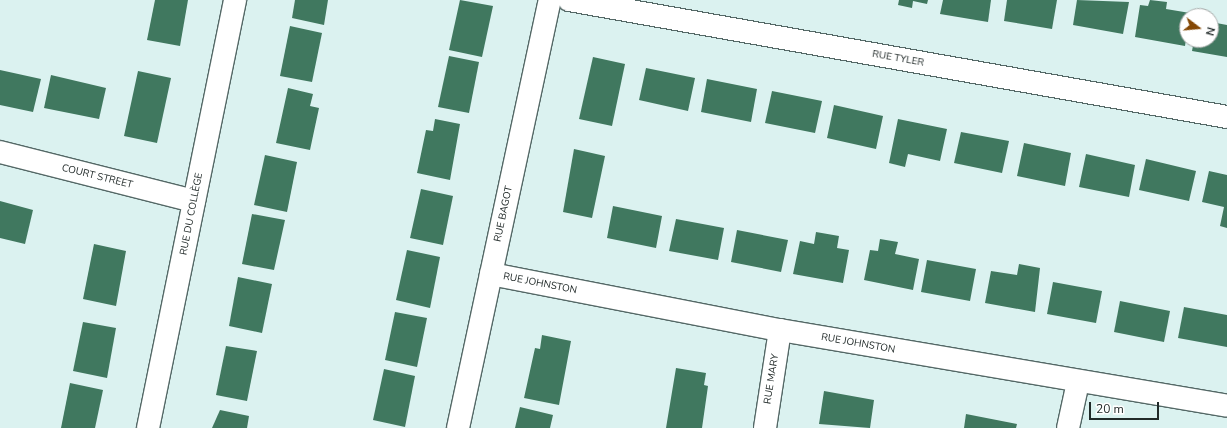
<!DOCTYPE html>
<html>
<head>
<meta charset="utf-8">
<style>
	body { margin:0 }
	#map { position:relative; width:1227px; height:428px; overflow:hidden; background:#dbf2f0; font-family:"Nunito Sans",sans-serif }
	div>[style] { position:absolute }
	.building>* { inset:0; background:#40785f }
	.roads { filter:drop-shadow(1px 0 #546866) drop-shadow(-1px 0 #546866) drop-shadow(0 1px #546866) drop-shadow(0 -1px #546866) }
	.minor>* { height:22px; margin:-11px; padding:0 11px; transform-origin:11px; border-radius:11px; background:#fff }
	span { translate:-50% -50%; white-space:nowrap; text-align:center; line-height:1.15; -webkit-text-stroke:4px #fff; paint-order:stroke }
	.street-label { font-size:10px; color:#212a29 }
	.north { position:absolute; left:1179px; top:8px; width:40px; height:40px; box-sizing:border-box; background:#fff; border:1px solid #a6aaa9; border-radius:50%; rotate:106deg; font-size:11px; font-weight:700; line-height:16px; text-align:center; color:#212a29 }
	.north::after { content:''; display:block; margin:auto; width:14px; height:18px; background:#844704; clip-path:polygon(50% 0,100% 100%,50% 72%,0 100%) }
	.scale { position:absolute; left:1089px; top:402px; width:70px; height:18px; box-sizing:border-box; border:2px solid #212a29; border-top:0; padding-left:5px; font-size:12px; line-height:14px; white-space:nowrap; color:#212a29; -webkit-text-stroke:3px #fff; paint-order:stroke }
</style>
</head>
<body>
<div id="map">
	<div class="building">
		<div style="clip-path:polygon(155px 0,188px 0,180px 46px,147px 40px)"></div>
		<div style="clip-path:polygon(295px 0,328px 0,324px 25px,292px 18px)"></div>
		<div style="clip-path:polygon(460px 0,493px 6px,482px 57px,449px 50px)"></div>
		<div style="clip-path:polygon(899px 0,928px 0,927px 4px,913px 1px,912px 8px,898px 5px)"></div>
		<div style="clip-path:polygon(943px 0,991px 0,988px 22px,940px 14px)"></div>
		<div style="clip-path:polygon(1007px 0,1057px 0,1052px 29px,1004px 21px)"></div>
		<div style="clip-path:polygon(1077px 0,1129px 2px,1123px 34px,1073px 25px)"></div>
		<div style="clip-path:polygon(1150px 0,1167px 2px,1166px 9px,1190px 13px,1185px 46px,1135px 37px,1140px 5px,1148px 6px)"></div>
		<div style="clip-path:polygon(1211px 22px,1227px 25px,1227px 57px,1192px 51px,1194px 40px,1211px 40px)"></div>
		<div style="clip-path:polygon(290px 26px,322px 33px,312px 82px,280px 76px)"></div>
		<div style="clip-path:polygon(449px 56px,479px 62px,469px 113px,438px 107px)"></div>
		<div style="clip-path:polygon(593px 57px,625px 64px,612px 126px,579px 119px)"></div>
		<div style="clip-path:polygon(646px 68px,695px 78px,688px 111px,639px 100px)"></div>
		<div style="clip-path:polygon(0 70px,41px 79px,33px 112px,0 105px)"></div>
		<div style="clip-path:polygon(138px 71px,171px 78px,157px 143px,124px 136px)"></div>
		<div style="clip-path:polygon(51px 75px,106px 88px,99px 119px,44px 108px)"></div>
		<div style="clip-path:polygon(707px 79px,757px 89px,751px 122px,701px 112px)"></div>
		<div style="clip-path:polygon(288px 88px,313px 94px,310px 106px,319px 108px,310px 150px,276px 143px)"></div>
		<div style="clip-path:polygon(772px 91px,822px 101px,815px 133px,765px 123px)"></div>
		<div style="clip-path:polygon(834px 105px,883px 116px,876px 149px,827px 138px)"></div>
		<div style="clip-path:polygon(435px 119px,460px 124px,450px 180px,417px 173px,426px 130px,433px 131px)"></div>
		<div style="clip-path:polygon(898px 119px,947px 129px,940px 161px,908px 154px,905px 167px,889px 163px)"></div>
		<div style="clip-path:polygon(961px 132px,1009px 141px,1002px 173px,954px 163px)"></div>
		<div style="clip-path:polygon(1024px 143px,1071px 153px,1065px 186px,1017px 176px)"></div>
		<div style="clip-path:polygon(574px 149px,605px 156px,592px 218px,563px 212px)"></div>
		<div style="clip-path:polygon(1086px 154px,1135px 165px,1129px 197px,1079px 187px)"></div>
		<div style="clip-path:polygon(265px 155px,297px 162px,287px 212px,254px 205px)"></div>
		<div style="clip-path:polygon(1146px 159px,1196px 171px,1189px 201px,1139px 190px)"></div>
		<div style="clip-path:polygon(1209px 171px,1227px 175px,1227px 228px,1220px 226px,1224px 207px,1202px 202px)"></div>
		<div style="clip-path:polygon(421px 189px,453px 196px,443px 245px,410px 238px)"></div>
		<div style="clip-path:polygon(0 201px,33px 210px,25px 244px,0 238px)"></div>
		<div style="clip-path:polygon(613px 206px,662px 216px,656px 248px,607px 238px)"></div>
		<div style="clip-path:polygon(252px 214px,285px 220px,274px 270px,242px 264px)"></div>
		<div style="clip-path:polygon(676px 219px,724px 228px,718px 260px,669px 251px)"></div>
		<div style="clip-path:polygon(737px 230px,788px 240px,781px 272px,731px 262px)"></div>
		<div style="clip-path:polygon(816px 232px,839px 236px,837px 248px,849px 250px,843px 283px,793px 274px,800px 241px,814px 244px)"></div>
		<div style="clip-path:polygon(880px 239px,898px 242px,895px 254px,919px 259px,913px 290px,864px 280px,870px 250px,878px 251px)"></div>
		<div style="clip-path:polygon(94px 244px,126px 251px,116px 306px,83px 299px)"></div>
		<div style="clip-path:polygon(407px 250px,440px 257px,430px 308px,396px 300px)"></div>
		<div style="clip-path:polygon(927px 260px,976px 269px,970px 301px,921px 292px)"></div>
		<div style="clip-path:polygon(1019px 264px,1040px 268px,1035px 312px,985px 303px,991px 271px,1017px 275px)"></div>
		<div style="clip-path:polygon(238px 277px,272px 284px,262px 333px,229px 326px)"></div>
		<div style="clip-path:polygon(1053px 282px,1102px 291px,1096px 323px,1047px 314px)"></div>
		<div style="clip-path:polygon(1120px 301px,1170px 311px,1164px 342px,1114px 332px)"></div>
		<div style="clip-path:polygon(1184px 307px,1227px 315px,1227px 347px,1178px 338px)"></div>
		<div style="clip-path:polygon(395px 312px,427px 318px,417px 367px,385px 360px)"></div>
		<div style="clip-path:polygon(83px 322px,116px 328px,107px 378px,73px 371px)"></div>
		<div style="clip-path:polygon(542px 335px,571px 341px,559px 405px,524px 398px,535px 348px,540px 349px)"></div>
		<div style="clip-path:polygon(226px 346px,257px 351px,247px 401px,216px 395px)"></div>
		<div style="clip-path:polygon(676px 368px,706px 373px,704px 385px,708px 386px,702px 428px,666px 428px)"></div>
		<div style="clip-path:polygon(384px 369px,415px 376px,405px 427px,373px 420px)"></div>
		<div style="clip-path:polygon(70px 383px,103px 390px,95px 428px,61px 428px)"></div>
		<div style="clip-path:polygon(824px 391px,874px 400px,870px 428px,819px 424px)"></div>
		<div style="clip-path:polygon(520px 407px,553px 415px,550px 428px,515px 428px)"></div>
		<div style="clip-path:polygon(220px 410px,249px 416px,247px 428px,212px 428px)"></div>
		<div style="clip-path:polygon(966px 414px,1017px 424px,1016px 428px,964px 428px)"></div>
	</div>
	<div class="roads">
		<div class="minor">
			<div style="left:569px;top:0;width:668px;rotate:10.08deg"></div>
			<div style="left:0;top:152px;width:200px;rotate:14.2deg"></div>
			<div style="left:491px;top:274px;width:294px;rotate:11deg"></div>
			<div style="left:780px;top:330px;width:453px;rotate:9.6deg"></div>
			<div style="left:148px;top:428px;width:437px;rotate:-78.5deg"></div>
			<div style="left:458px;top:428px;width:438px;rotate:-77.9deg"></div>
			<div style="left:765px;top:428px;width:99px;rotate:-81.3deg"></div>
			<div style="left:1068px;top:428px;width:47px;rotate:-77.7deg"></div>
		</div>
	</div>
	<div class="street-label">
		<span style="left:898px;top:59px;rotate:10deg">RUE TYLER</span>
		<span style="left:97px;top:177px;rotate:14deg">COURT STREET</span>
		<span style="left:192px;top:214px;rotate:-79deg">RUE DU COLLÈGE</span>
		<span style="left:504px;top:214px;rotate:-78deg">RUE BAGOT</span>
		<span style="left:540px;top:284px;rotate:11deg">RUE JOHNSTON</span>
		<span style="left:858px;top:344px;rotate:10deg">RUE JOHNSTON</span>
		<span style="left:772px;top:379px;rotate:-81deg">RUE MARY</span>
	</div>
	<div class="north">N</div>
	<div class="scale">20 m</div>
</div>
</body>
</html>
